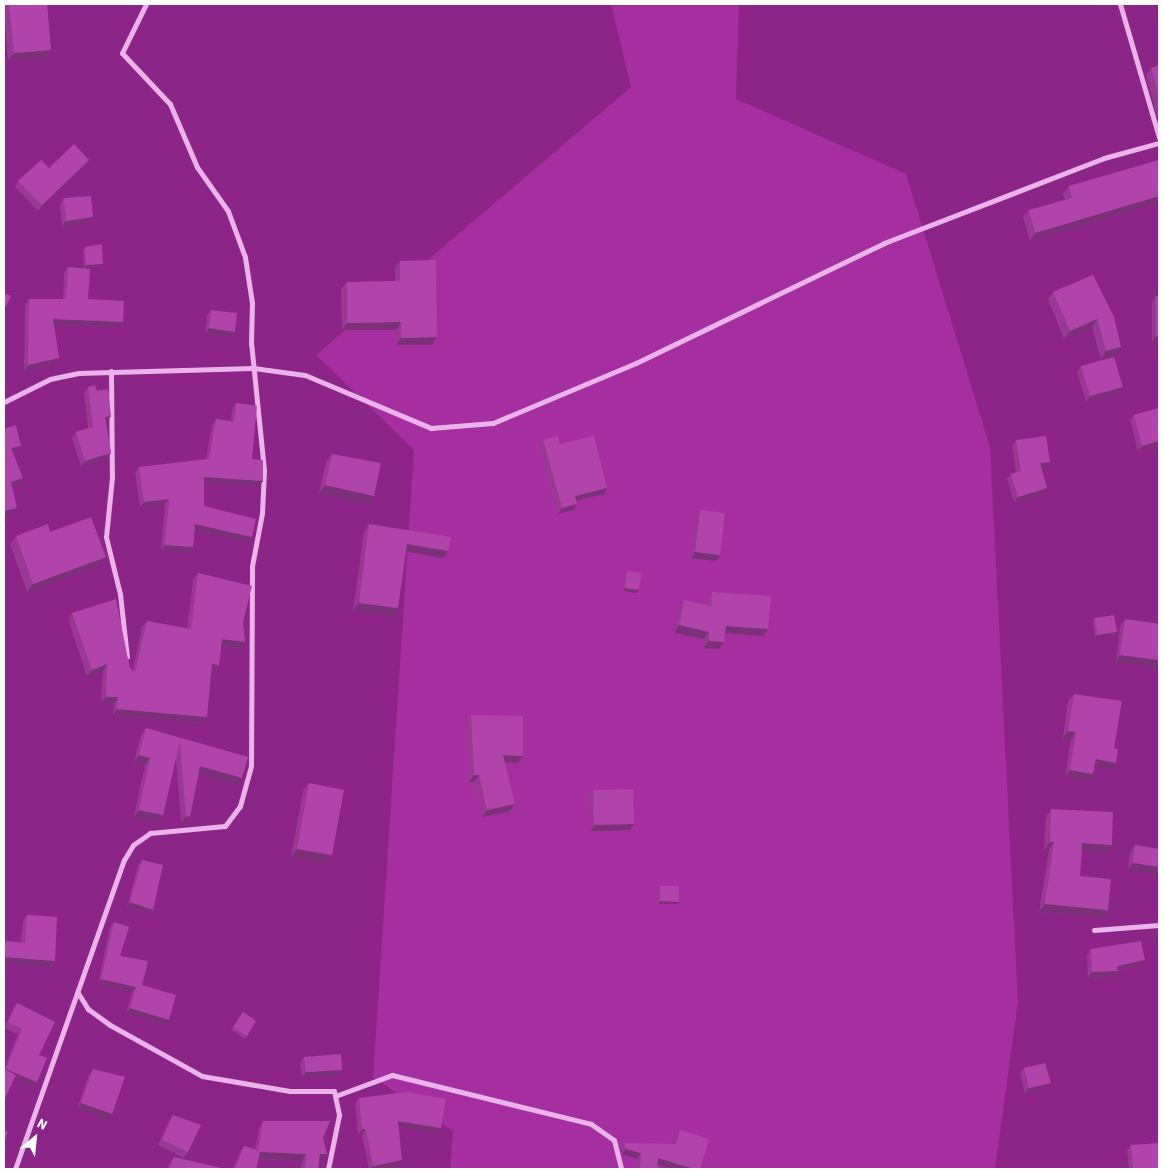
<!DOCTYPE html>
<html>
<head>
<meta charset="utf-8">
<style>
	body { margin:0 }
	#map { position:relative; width:1163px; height:1173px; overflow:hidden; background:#8d2487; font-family:"Source Sans 3",sans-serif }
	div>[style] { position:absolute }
	.green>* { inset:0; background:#a52ea0 }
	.street>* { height:5px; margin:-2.5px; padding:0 2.5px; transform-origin:2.5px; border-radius:2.5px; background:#ebb3e9 }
	.wall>* { inset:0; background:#983a93 }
	.shaded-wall>* { inset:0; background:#7c3078 }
	.building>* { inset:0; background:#b144ab }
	span { translate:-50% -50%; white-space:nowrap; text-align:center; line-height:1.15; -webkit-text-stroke:4px #8d2487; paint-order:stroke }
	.frame { position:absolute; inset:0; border:5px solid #fff; pointer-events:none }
	.north { position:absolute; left:10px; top:1113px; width:50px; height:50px; -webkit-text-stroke:4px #8d2487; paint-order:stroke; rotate:28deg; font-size:14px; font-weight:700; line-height:20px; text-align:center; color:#fff }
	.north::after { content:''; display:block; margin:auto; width:18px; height:22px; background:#fff; clip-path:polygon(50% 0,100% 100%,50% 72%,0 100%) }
</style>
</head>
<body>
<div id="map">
	<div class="green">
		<div style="clip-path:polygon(611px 4px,739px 4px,736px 99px,906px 174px,990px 447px,1018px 1002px,995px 1169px,450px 1169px,453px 1131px,373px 1077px,414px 450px,316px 355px,631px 87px)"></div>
	</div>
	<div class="street">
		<div style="left:1120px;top:4px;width:139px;rotate:73.7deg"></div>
		<div style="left:111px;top:371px;width:106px;rotate:89.5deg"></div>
		<div style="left:112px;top:477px;width:60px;rotate:95.7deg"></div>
		<div style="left:106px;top:537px;width:59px;rotate:76.2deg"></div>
		<div style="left:120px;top:594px;width:63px;rotate:83.7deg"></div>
		<div style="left:4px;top:402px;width:51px;rotate:-26.6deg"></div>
		<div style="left:50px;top:379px;width:29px;rotate:-12deg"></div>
		<div style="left:78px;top:373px;width:175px;rotate:-1.6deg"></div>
		<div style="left:253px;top:368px;width:52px;rotate:7.7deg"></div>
		<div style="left:305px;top:375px;width:137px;rotate:22.8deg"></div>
		<div style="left:431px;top:428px;width:62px;rotate:-4.6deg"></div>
		<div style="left:493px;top:423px;width:155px;rotate:-22.8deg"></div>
		<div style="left:636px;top:363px;width:276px;rotate:-25.8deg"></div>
		<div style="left:884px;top:243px;width:236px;rotate:-21.1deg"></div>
		<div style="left:1104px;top:158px;width:57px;rotate:-15.3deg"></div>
		<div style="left:1094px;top:930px;width:65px;rotate:-4.4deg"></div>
		<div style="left:78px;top:993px;width:19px;rotate:58deg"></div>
		<div style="left:88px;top:1009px;width:27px;rotate:36deg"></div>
		<div style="left:110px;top:1025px;width:105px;rotate:29deg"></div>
		<div style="left:202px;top:1076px;width:89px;rotate:9.7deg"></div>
		<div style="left:290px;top:1091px;width:44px"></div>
		<div style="left:334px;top:1091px;width:25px;rotate:78deg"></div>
		<div style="left:339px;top:1115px;width:55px;rotate:101.5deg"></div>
		<div style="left:338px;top:1095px;width:58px;rotate:-20.3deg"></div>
		<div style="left:392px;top:1075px;width:205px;rotate:13.8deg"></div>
		<div style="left:591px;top:1124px;width:28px;rotate:35deg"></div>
		<div style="left:614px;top:1140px;width:30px;rotate:76deg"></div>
		<div style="left:15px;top:1169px;width:328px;rotate:-70.6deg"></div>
		<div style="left:124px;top:860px;width:17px;rotate:-59deg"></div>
		<div style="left:133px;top:845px;width:21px;rotate:-35deg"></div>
		<div style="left:150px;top:833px;width:75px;rotate:-5.3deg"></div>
		<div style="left:225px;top:826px;width:25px;rotate:-53deg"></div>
		<div style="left:240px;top:806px;width:41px;rotate:-74.6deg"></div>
		<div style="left:251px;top:766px;width:200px;rotate:-89.7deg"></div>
		<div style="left:252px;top:566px;width:54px;rotate:-79.3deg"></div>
		<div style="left:262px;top:513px;width:43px;rotate:-87.3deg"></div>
		<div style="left:264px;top:470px;width:128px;rotate:-95.8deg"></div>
		<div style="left:251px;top:343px;width:40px;rotate:-88.6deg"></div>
		<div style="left:252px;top:303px;width:47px;rotate:-98.7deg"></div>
		<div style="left:245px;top:257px;width:49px;rotate:-110.3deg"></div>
		<div style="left:228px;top:211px;width:54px;rotate:-125.2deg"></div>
		<div style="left:197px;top:167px;width:69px;rotate:-113.2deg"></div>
		<div style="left:170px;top:104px;width:70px;rotate:-133.3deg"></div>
		<div style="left:122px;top:53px;width:55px;rotate:-63.9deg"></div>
	</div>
	<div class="wall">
		<div style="clip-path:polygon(4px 4px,47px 4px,51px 50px,45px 58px,8px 61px,4px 14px)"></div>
		<div style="clip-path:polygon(1159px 66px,1159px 115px,1157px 116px,1146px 76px,1151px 68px)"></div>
		<div style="clip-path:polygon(1159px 160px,1159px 202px,1030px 241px,1023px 217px,1029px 210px,1065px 200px,1063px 194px,1069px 186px)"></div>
		<div style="clip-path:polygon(85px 165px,38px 211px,15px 187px,18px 181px,49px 168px)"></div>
		<div style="clip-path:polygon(64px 198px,89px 222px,62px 227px,60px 204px)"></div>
		<div style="clip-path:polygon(85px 247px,101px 267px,84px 268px,83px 250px)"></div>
		<div style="clip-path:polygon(400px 261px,432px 345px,396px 345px,396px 330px,342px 330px,341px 289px,347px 282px,395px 281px,395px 268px)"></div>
		<div style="clip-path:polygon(68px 267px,88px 299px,123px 322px,119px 327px,54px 325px,59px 358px,56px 363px,24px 371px,25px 304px,29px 299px,63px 299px,64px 273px)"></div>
		<div style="clip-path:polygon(1093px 275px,1116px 355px,1101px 359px,1092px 327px,1064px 339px,1048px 299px,1053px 292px)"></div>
		<div style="clip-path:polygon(1156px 296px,1159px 342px,1152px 342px,1152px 302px)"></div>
		<div style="clip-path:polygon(211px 310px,231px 337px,205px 334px,207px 315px)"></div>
		<div style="clip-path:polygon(1081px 366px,1119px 393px,1086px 402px,1077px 372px)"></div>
		<div style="clip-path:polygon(88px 387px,111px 416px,106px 422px,111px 453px,107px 458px,81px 467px,72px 438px,76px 432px,88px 428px,84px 392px)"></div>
		<div style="clip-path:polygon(236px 403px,252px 459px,263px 481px,259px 486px,204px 482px,204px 506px,248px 543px,195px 530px,193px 547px,189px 553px,161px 550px,165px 504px,140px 507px,135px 473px,139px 467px,206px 459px,212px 425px,216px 419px,231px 421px,232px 409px)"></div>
		<div style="clip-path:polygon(1159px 408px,1159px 446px,1138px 451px,1130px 420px,1134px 415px)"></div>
		<div style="clip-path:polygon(543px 440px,560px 444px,604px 494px,576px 500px,577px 504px,573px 510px,558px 514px,539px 446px)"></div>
		<div style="clip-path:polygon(1016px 440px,1050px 462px,1046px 468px,1041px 468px,1044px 493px,1014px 502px,1007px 479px,1011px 474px,1016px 472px,1012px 446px)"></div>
		<div style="clip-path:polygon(332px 454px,374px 496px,369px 504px,319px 493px,326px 462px)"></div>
		<div style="clip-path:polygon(700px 510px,720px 555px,716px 561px,691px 558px,696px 516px)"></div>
		<div style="clip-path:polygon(369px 524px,448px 551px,443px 558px,406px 552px,393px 616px,353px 610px,364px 532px)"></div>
		<div style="clip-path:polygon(16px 536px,106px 557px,100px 565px,27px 592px,10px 544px)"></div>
		<div style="clip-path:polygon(627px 571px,637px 593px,623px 591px,625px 574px)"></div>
		<div style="clip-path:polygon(198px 573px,243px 622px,245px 642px,240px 648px,221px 646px,219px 665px,215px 671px,211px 671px,203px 723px,113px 715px,114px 704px,101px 703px,103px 671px,87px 676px,68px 619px,72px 613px,133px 670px,142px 627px,147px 621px,187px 629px,193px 580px)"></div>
		<div style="clip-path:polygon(712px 592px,768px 629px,763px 636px,725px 634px,724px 642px,719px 649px,703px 648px,704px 639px,674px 633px,679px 608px,684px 600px,706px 605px,707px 599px)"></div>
		<div style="clip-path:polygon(1095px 618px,1115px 635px,1095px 638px,1093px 620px)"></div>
		<div style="clip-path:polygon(1125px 619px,1159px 624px,1159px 668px,1116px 662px,1120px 626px)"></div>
		<div style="clip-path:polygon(1074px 694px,1114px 748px,1116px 763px,1111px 770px,1094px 767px,1088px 781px,1065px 777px,1071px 739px,1063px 738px,1068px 701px)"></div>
		<div style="clip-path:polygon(471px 715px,518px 763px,505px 763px,515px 804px,510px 811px,482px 817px,474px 782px,469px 782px,466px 722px)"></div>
		<div style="clip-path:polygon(146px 728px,248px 757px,242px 778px,237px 785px,199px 774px,186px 823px,181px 823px,176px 758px,163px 815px,158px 822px,134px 817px,145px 765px,134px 762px,141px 735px)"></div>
		<div style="clip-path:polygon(309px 783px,332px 855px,326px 863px,291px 857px,303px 791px)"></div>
		<div style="clip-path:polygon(593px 790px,634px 824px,630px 830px,591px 831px,589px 796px)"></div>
		<div style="clip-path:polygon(1051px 809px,1112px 845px,1106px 853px,1082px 851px,1080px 876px,1108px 910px,1103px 917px,1039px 912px,1049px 850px,1044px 850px,1046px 817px)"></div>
		<div style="clip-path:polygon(1135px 845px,1159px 849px,1128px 870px,1130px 853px)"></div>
		<div style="clip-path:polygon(142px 860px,149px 914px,127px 907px,138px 865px)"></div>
		<div style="clip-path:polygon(660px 886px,679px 902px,677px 904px,658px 904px,658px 889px)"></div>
		<div style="clip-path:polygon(27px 915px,55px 961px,51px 967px,4px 963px,4px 941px,21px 942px,23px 920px)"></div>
		<div style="clip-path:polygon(114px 922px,120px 956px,166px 1025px,126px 1014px,132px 992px,98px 984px,110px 927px)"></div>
		<div style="clip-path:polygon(1091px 949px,1141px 966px,1117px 971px,1113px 977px,1088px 978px,1087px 955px)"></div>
		<div style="clip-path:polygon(17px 1003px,39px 1055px,37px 1082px,33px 1087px,14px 1079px,4px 1100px,4px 1069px,18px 1034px,4px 1028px,13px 1009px)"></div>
		<div style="clip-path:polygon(243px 1012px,256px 1021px,245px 1039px,231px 1030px)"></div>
		<div style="clip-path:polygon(304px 1057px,342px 1070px,338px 1075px,302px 1077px,300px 1063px)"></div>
		<div style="clip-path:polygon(1024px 1068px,1047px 1088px,1025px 1094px,1020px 1074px)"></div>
		<div style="clip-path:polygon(93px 1069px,108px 1120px,77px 1109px,89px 1075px)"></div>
		<div style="clip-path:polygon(359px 1098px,441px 1128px,437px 1133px,399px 1127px,398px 1166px,380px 1169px,369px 1169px,362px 1135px,358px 1135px,355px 1104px)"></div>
		<div style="clip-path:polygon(173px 1115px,188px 1152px,184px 1158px,158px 1145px,169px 1121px)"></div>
		<div style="clip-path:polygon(263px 1121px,323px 1138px,322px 1161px,319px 1161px,318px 1169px,301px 1169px,302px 1161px,258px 1159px,256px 1169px,233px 1169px,240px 1152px,244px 1146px,255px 1149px,259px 1128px)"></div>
		<div style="clip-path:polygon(680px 1130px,709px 1139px,658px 1165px,657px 1169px,637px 1169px,637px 1159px,622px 1154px,620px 1148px,624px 1143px,674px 1144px,677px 1135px)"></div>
		<div style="clip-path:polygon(1131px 1145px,1159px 1169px,1129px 1169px,1127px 1151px)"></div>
		<div style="clip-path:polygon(174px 1157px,225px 1169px,167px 1169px,169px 1164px)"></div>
	</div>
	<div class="shaded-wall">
		<div style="clip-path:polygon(51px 50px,45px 58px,8px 61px,14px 53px)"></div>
		<div style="clip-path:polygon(89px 160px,85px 165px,38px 211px,42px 205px)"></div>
		<div style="clip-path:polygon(1159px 196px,1159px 202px,1030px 241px,1035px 233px)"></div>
		<div style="clip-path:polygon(93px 217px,89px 222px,62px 227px,66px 221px)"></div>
		<div style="clip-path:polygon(103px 264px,101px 267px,84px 268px,86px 265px)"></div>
		<div style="clip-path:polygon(53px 319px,123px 322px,119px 327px,49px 325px)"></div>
		<div style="clip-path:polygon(1097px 319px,1092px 327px,1064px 339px,1070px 331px)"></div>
		<div style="clip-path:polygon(401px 322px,396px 330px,342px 330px,347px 323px)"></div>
		<div style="clip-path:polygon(209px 328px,235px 332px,231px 337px,205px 334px)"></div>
		<div style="clip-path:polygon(1156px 336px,1159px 337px,1159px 342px,1152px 342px)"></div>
		<div style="clip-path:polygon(437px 337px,432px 345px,396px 345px,401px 338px)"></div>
		<div style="clip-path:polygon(1121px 347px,1116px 355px,1101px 359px,1106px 351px)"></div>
		<div style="clip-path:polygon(59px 358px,56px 363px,24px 371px,28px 365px)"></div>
		<div style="clip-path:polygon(1123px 387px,1119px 393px,1086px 402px,1090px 396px)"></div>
		<div style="clip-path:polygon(111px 416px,107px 422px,101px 423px,105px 417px)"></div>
		<div style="clip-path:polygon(1159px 441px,1159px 446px,1138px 451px,1142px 446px)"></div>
		<div style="clip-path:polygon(21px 446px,17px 451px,8px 453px,11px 448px)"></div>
		<div style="clip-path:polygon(111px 453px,107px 458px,81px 467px,85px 461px)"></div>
		<div style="clip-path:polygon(1050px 462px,1046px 468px,1036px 469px,1040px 463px)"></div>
		<div style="clip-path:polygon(204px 477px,263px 481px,259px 486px,200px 482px)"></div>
		<div style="clip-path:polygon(23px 478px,19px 484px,7px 488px,11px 482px)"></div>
		<div style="clip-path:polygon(325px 485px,374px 496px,369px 504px,319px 493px)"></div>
		<div style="clip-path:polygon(607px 488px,604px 494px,571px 502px,575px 496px)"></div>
		<div style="clip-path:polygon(1047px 488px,1044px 493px,1014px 502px,1018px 497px)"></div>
		<div style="clip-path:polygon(169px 499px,165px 504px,140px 507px,144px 502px)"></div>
		<div style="clip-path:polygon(577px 504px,573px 510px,558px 514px,562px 508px)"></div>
		<div style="clip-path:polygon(17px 508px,13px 513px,4px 516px,4px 511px)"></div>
		<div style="clip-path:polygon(195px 524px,252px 537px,248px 543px,191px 529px)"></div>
		<div style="clip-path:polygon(407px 544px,448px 551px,443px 558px,402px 551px)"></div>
		<div style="clip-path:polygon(165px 545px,193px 547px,189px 553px,161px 550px)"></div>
		<div style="clip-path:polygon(695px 552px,720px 555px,716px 561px,691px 558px)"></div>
		<div style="clip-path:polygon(106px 557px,100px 565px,27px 592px,33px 584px)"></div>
		<div style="clip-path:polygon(625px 588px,639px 590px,637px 593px,623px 591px)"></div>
		<div style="clip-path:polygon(359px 603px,398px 608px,393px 616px,353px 610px)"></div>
		<div style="clip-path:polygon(679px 625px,709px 632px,704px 639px,674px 633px)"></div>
		<div style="clip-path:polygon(726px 626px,768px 629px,763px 636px,720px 633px)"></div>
		<div style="clip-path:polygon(1117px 632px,1115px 635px,1095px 638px,1097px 635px)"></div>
		<div style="clip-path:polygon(222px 639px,245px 642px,240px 648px,217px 645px)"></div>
		<div style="clip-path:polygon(709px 641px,724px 642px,719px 649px,703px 648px)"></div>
		<div style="clip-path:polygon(1120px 655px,1159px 660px,1159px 668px,1116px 662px)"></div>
		<div style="clip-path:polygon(107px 664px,103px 671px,87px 676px,92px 670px)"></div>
		<div style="clip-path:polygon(212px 664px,219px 665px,215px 671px,207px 670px)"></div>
		<div style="clip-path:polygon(106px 697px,118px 697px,114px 704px,101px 703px)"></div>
		<div style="clip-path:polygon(117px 709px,207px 717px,203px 723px,113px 715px)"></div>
		<div style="clip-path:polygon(1068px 731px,1076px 732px,1071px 739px,1063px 738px)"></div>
		<div style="clip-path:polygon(139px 755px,150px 758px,145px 765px,134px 762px)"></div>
		<div style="clip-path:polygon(503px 755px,523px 756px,518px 763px,498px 762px)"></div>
		<div style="clip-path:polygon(1096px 759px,1116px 763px,1111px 770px,1091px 767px)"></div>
		<div style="clip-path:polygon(200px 766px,242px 778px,237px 785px,196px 773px)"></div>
		<div style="clip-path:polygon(1070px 770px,1093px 774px,1088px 781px,1065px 777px)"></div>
		<div style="clip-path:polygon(474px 775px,479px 775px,474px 782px,469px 782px)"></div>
		<div style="clip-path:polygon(515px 804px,510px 811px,482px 817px,487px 810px)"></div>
		<div style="clip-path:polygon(139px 810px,163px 815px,158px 822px,134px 817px)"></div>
		<div style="clip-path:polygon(186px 816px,190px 817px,186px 823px,181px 823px)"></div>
		<div style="clip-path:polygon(634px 824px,630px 830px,591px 831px,594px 825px)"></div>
		<div style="clip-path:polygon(1050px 842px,1054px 842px,1049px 850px,1044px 850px)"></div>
		<div style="clip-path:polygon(1082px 843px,1112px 845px,1106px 853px,1077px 851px)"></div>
		<div style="clip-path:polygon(297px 849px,332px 855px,326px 863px,291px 857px)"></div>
		<div style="clip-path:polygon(1133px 863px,1159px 867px,1159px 875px,1128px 870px)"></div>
		<div style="clip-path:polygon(660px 901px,679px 902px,677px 904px,658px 904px)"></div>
		<div style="clip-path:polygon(130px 902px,153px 910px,149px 914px,127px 907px)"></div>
		<div style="clip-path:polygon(1045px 904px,1108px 910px,1103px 917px,1039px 912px)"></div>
		<div style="clip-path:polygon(4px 957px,55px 961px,51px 967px,4px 963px)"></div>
		<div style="clip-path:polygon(1145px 960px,1141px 966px,1114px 971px,1117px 971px,1113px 977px,1088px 978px,1092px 972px,1117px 966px)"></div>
		<div style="clip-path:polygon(101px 979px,136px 987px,132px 992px,98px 984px)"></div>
		<div style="clip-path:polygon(130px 1008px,169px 1020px,166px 1025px,126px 1014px)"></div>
		<div style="clip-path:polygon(6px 1069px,37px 1082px,33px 1087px,4px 1075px,4px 1071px)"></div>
		<div style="clip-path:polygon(342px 1070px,338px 1075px,302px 1077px,306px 1072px)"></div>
		<div style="clip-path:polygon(1051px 1083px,1047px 1088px,1025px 1094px,1029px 1088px)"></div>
		<div style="clip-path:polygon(81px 1103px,112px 1114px,108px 1120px,77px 1109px)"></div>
		<div style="clip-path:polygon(398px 1121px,441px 1128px,437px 1133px,394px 1126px)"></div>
		<div style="clip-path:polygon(362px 1129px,366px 1129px,362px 1135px,358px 1135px)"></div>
		<div style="clip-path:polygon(626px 1149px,641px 1153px,637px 1159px,622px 1154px)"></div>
		<div style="clip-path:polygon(260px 1152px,306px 1154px,302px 1161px,255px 1158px)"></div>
		<div style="clip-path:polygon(320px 1154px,327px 1154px,322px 1161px,316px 1161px)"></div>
		<div style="clip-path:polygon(658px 1158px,694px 1169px,672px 1169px,654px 1164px)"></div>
		<div style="clip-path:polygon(402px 1160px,398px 1166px,380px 1169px,371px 1169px,373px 1166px)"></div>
	</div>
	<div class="building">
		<div style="clip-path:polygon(9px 4px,47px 4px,51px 50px,14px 53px)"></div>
		<div style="clip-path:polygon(1159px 66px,1159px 96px,1151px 68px)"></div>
		<div style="clip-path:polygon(74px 144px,89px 160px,42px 205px,18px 181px,41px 160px,49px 168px)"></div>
		<div style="clip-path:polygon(1159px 160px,1159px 196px,1035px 233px,1029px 210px,1072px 198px,1069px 186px)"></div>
		<div style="clip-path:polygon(91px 196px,93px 217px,66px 221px,64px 198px)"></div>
		<div style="clip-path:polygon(102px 244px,103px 264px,86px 265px,85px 247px)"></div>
		<div style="clip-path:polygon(436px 260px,437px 337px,401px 338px,401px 322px,347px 323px,347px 282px,400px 281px,400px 261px)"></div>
		<div style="clip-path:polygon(68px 267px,90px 269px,88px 299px,124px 301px,123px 322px,53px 319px,59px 358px,28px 365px,29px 299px,66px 299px)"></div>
		<div style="clip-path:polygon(1093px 275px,1114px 317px,1121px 347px,1106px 351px,1097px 319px,1070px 331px,1053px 292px)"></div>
		<div style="clip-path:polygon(4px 293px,11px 296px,4px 310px)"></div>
		<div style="clip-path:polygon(1156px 296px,1159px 296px,1159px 337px,1156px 336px)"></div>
		<div style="clip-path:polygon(211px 310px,237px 313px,235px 332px,209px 328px)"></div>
		<div style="clip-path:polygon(1114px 357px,1123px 387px,1090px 396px,1081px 366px)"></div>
		<div style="clip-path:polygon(95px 385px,97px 391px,108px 389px,111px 416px,105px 417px,111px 453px,85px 461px,76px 432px,93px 427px,88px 387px)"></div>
		<div style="clip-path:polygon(236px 403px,257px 406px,252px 459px,263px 460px,263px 481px,204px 477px,204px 506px,256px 519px,252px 537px,195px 524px,193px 547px,165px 545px,169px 499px,144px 502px,139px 467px,209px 459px,216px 419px,234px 422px)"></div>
		<div style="clip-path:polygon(1159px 408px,1159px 441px,1142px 446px,1134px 415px)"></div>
		<div style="clip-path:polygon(16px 425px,21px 446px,11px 448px,23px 478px,11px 482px,17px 508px,4px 511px,4px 429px)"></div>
		<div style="clip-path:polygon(558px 436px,560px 444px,594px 436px,607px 488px,575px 496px,577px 504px,562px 508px,543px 440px)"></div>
		<div style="clip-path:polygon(1046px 436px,1050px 462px,1040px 463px,1047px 488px,1018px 497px,1011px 474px,1021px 471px,1016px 440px)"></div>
		<div style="clip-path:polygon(332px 454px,381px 463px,374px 496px,325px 485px)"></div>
		<div style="clip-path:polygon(700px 510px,725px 513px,720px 555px,695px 552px)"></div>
		<div style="clip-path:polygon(91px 517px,106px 557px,33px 584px,16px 536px,48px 524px,50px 532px)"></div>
		<div style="clip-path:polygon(369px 524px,451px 537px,448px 551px,407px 544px,398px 608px,359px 603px)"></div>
		<div style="clip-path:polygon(627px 571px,641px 573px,639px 590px,625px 588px)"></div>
		<div style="clip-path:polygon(198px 573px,252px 586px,243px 622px,245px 642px,222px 639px,219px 665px,212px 664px,207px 717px,117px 709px,118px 697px,106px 697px,107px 664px,92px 670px,72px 613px,116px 599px,130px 669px,135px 672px,147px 621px,191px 629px)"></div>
		<div style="clip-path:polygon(712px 592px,771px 596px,768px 629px,726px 626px,724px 642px,709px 641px,709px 632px,679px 625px,684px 600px,711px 606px)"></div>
		<div style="clip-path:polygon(1114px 615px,1117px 632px,1097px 635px,1095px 618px)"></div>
		<div style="clip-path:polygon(1125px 619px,1159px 624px,1159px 660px,1120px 655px)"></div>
		<div style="clip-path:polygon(1074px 694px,1122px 701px,1114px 748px,1118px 749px,1116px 763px,1096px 759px,1093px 774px,1070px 770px,1076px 732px,1068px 731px)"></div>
		<div style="clip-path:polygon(471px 715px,523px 716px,523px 756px,503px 755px,515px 804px,487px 810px,479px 775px,474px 775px)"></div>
		<div style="clip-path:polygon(146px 728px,248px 757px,242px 778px,200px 766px,190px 817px,186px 816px,180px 741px,163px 815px,139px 810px,150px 758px,139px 755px)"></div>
		<div style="clip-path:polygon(309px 783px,344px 790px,332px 855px,297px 849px)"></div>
		<div style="clip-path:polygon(633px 789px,634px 824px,594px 825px,593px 790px)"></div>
		<div style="clip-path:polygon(1051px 809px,1113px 812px,1112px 845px,1082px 843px,1080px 876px,1111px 879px,1108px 910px,1045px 904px,1054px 842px,1050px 842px)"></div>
		<div style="clip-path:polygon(1135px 845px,1159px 849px,1159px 867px,1133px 863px)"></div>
		<div style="clip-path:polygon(142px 860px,163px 865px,153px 910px,130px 902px)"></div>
		<div style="clip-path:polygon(660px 886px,679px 886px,679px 902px,660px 901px)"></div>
		<div style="clip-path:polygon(27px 915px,57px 917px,55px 961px,4px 957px,4px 941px,25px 943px)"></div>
		<div style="clip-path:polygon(114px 922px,129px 927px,120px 956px,148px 961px,142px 985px,176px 995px,169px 1020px,130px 1008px,136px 987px,101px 979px)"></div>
		<div style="clip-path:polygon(1141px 941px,1145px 960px,1117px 966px,1117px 971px,1092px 972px,1091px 949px)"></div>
		<div style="clip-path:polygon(17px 1003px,55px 1022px,39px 1055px,47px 1058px,37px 1082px,6px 1069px,22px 1029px,8px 1022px)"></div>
		<div style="clip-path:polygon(243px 1012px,256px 1021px,247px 1036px,233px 1027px)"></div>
		<div style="clip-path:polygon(341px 1054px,342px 1070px,306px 1072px,304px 1057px)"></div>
		<div style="clip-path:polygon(1045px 1063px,1051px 1083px,1029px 1088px,1024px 1068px)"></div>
		<div style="clip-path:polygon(4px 1069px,16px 1075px,5px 1098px,4px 1097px)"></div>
		<div style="clip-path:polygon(93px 1069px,125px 1077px,112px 1114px,81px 1103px)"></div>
		<div style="clip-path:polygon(407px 1092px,446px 1099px,441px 1128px,398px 1121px,402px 1160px,373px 1166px,366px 1129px,362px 1129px,359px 1098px)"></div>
		<div style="clip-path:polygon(173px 1115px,201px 1125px,188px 1152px,162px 1140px)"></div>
		<div style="clip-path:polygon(263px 1121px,330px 1121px,323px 1138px,327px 1154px,320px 1154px,318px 1169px,305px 1169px,306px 1154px,260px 1152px,256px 1169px,235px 1169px,244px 1146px,258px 1151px)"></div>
		<div style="clip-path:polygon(4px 1130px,8px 1132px,4px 1142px)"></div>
		<div style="clip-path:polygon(680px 1130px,709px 1139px,700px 1169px,694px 1169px,658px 1158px,657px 1169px,640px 1169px,641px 1153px,626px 1149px,624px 1143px,676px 1144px)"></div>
		<div style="clip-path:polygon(1159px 1143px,1159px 1169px,1133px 1169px,1131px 1145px)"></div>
		<div style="clip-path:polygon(174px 1157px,225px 1169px,169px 1169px)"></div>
	</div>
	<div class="frame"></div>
	<div class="north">N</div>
</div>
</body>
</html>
